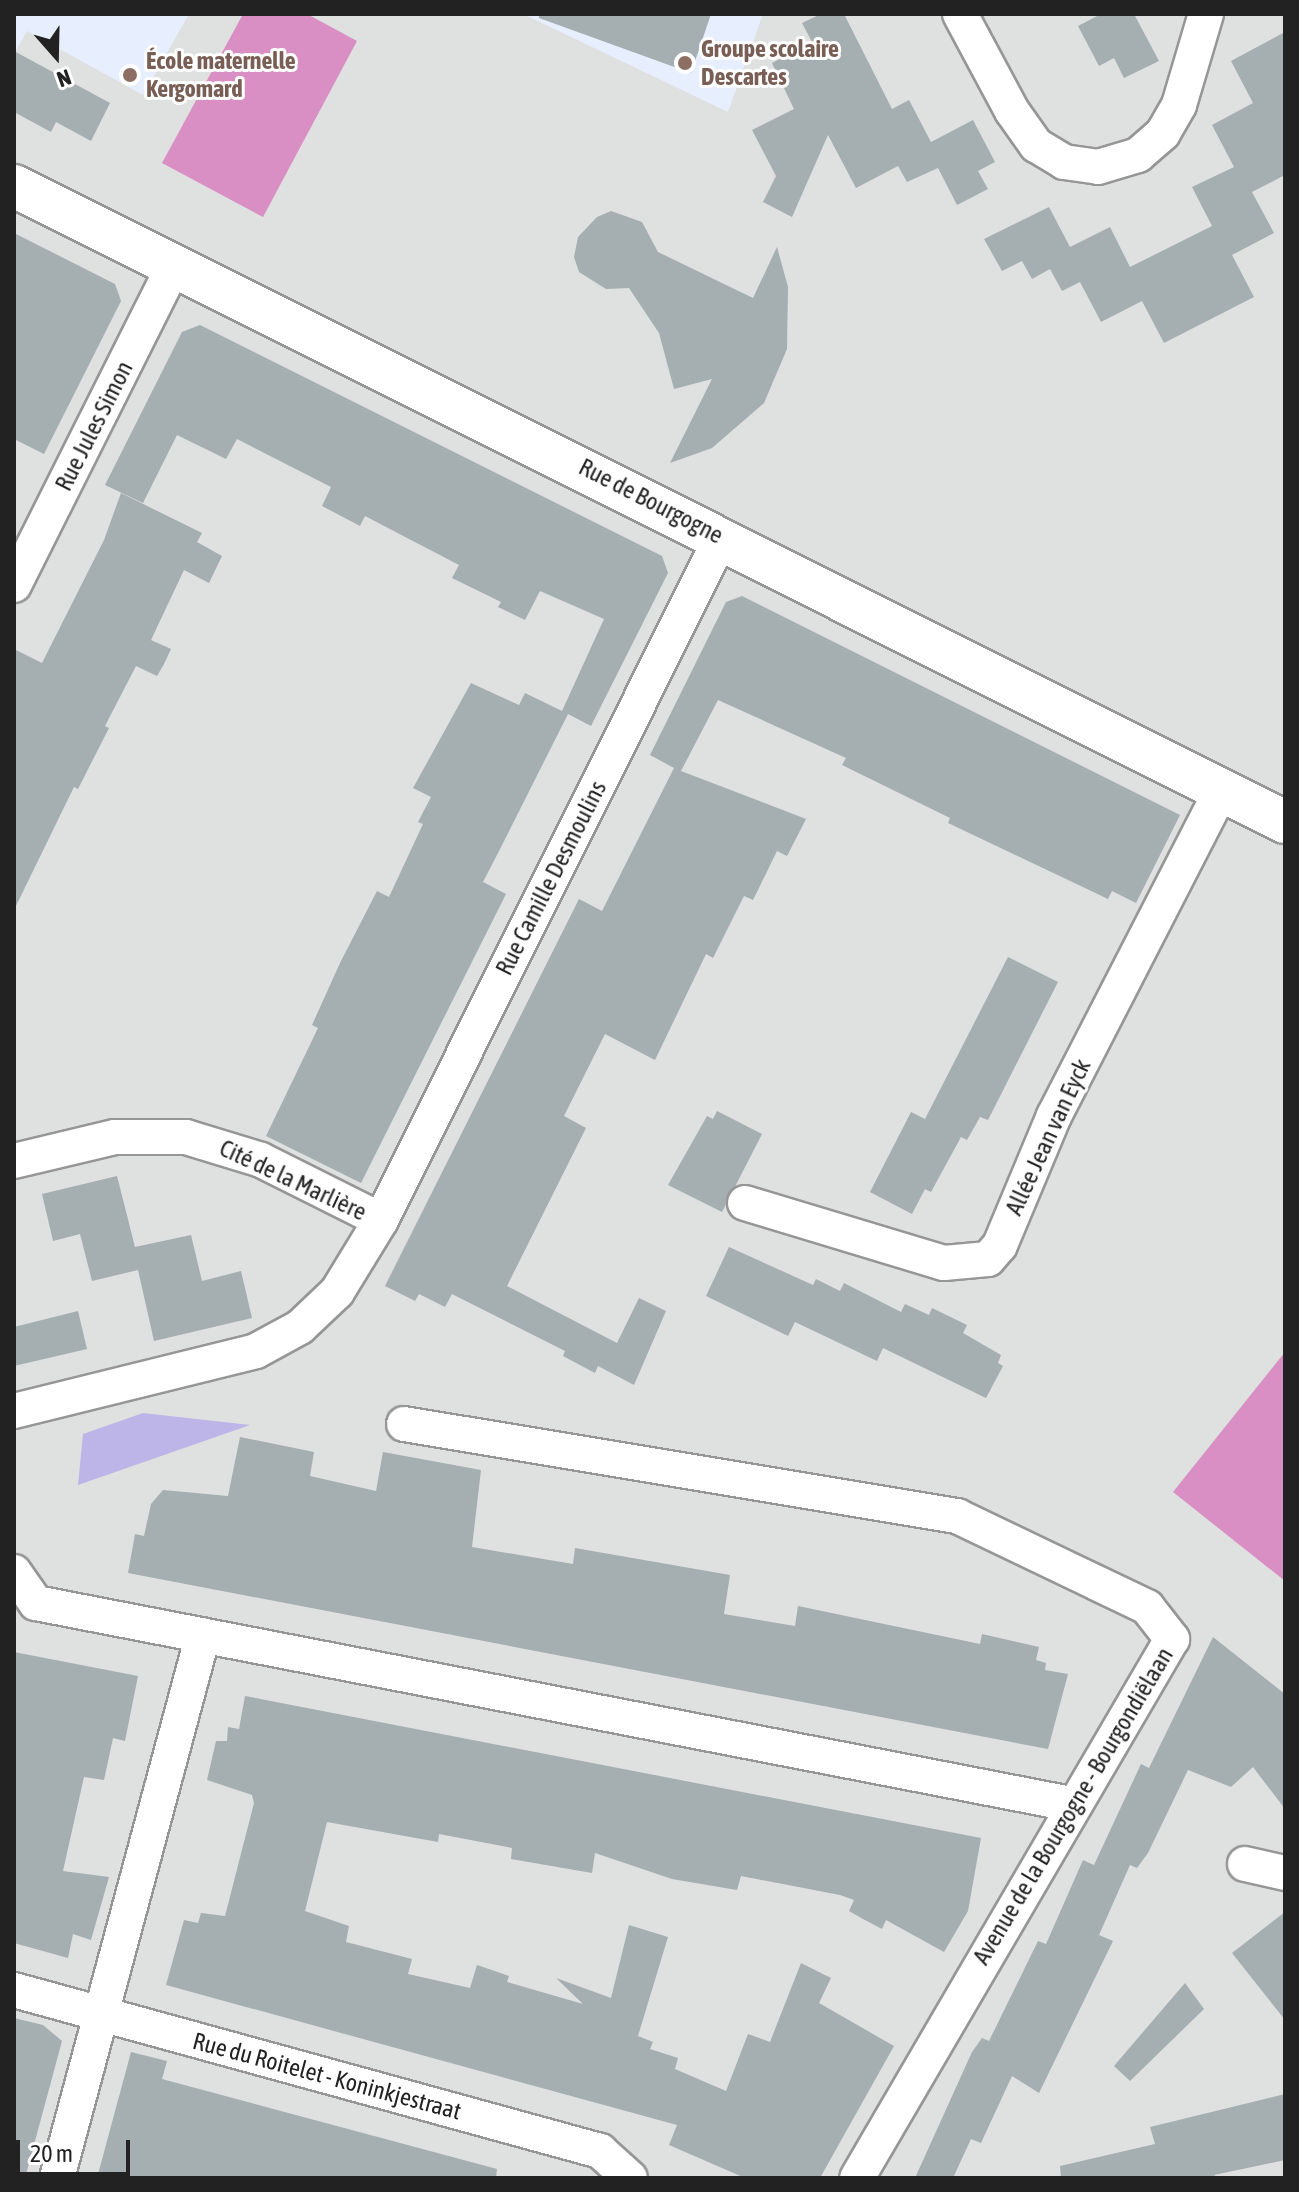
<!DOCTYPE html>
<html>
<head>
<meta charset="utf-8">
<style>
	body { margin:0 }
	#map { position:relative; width:1299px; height:2192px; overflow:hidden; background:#eaeff1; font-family:"Asap Condensed",sans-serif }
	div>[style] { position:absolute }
	.residential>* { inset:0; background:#dfe0e0 }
	.education>* { inset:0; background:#e7eefd }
	.grass>* { inset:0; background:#bdb4e7 }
	.pitch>* { inset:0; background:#d98fc4 }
	.building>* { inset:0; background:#a5aeb0 }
	.roads { filter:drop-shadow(2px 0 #969696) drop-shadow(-2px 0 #969696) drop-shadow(0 2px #969696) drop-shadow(0 -2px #969696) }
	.minor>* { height:34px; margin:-17px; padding:0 17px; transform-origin:17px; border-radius:17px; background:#fff }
	.tertiary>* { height:42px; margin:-21px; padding:0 21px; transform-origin:21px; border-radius:21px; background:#fff }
	.dots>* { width:22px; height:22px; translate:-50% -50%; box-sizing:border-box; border:4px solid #fff; border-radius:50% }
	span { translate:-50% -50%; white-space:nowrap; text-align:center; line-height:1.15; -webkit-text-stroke:6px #fff; paint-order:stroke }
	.education-label { font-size:24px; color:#785e54; font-weight:700 }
	.left { translate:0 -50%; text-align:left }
	.street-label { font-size:24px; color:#222 }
	.frame { position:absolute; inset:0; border:16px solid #222; pointer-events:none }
	.north { position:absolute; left:16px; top:16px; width:80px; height:80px; -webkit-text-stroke:6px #fff; paint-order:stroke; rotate:160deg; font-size:22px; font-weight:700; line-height:32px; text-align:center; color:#222 }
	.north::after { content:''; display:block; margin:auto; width:28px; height:36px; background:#222; clip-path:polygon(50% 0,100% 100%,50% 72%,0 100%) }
	.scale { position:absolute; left:16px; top:2140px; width:114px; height:36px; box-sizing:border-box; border:4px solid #222; border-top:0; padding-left:10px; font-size:24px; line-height:28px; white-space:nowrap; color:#222; -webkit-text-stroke:6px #fff; paint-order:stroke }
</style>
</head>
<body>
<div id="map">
	<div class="residential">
		<div style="clip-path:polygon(14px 14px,1285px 14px,1285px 2178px,14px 2178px)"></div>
	</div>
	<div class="education">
		<div style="clip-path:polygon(14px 14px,189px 14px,143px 95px,27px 31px,14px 54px)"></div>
		<div style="clip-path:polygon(523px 14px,763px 14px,728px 112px)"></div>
	</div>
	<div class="grass">
		<div style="clip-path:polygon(143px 1413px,250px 1425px,78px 1485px,83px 1434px)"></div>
	</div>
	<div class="pitch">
		<div style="clip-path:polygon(243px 14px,307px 14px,357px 41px,263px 217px,162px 163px)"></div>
		<div style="clip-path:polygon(1285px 1352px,1285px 1581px,1173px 1492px)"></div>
	</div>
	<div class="building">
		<div style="clip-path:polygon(539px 14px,711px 14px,691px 73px,539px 18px)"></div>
		<div style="clip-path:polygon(821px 14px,844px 14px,892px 109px,909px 100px,931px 142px,973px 120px,995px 162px,978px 171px,988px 189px,957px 205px,938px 168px,907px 182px,898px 166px,856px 188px,828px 135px,792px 217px,763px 202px,776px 176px,752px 130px,794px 109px,772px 63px,812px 42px,802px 23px)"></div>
		<div style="clip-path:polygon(1101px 14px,1134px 14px,1159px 61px,1124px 78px,1114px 58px,1099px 66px,1078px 26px)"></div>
		<div style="clip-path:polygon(1285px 32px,1285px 175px,1252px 192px,1274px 233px,1232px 255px,1254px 297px,1164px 343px,1142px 301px,1101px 322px,1080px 282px,1062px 291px,1050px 269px,1032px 279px,1022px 261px,1002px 271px,984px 239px,1049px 207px,1070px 247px,1110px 227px,1130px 267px,1212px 226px,1192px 187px,1234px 167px,1212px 125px,1253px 103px,1231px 61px)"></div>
		<div style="clip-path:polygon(14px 51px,110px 103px,91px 141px,56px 122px,51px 132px,14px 112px)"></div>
		<div style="clip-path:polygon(611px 211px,642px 222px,658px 252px,753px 298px,777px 247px,788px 287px,787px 349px,764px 403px,712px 448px,670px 463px,712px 379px,674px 389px,659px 333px,629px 288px,606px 289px,579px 272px,574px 257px,578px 237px,597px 217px)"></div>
		<div style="clip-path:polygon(14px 233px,115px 284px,121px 301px,44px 454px,14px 439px)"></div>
		<div style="clip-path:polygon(200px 325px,662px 556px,668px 573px,591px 726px,568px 714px,497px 855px,483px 882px,506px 894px,361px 1183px,266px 1136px,318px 1028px,312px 1025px,340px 963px,377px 891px,389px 897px,423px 824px,418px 822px,431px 797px,413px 788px,471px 683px,519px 705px,525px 693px,562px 711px,604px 619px,540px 591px,525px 620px,498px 607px,501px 602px,452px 578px,459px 565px,365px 516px,360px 526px,322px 506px,331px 487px,237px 439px,226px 459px,177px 435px,143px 503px,105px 485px,182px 332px)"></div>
		<div style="clip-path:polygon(121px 493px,202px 533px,197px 542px,222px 556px,209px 583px,184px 570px,151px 640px,171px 649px,164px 664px,157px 676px,136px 666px,105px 726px,109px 728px,78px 789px,74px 787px,14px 910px,14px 649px,42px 663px,104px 540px)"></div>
		<div style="clip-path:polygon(742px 596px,1180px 815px,1136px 903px,1112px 891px,1108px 899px,948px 823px,950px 818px,842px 765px,846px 758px,718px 700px,681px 771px,806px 819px,787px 856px,777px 851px,753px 900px,744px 896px,713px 958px,706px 954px,655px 1060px,605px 1034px,564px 1116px,586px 1128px,507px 1286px,617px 1343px,639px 1298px,666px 1311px,634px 1385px,598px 1366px,595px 1373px,563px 1356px,565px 1351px,452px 1294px,445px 1307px,419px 1294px,415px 1301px,385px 1286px,579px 899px,602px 911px,674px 768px,650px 755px,726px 602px)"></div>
		<div style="clip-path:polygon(1008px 957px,1058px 982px,988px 1120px,980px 1117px,967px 1140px,961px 1137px,931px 1192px,925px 1189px,912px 1214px,870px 1192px,911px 1112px,925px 1119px)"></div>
		<div style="clip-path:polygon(717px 1111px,762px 1134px,722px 1212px,668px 1185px,707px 1116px,713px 1119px)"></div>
		<div style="clip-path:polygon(117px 1176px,135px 1247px,191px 1235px,202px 1281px,241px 1271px,252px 1318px,154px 1341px,138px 1270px,92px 1281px,80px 1234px,53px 1241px,42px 1194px)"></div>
		<div style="clip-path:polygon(729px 1247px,813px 1285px,816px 1279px,840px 1291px,844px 1283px,901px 1312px,905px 1304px,929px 1315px,932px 1308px,967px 1325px,963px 1333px,1001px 1355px,998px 1363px,1003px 1366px,986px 1398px,883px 1348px,877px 1361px,795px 1322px,788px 1336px,706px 1296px)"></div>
		<div style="clip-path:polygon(78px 1311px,87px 1349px,14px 1366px,14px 1327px)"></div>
		<div style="clip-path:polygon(240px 1437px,314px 1452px,310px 1476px,376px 1491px,383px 1452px,481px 1470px,472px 1547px,573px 1564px,575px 1548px,730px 1575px,724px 1614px,795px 1626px,798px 1606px,980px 1644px,982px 1634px,1039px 1647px,1036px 1660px,1046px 1663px,1045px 1670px,1068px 1674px,1048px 1749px,128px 1573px,135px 1534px,144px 1536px,151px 1504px,163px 1490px,228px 1496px)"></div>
		<div style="clip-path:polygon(1213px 1637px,1285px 1694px,1285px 1809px,1253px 1767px,1231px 1787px,1188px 1770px,1148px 1853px,1137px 1868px,1130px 1865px,1099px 1935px,1113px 1941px,1039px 2093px,1012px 2076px,981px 2143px,971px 2139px,953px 2178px,915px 2178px,972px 2052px,982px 2038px,989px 2041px,1038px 1941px,1046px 1944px,1083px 1860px,1094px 1865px,1141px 1764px,1149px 1768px)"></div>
		<div style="clip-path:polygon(14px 1652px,138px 1676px,125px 1741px,113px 1738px,104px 1780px,84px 1777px,63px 1871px,109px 1877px,91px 1940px,73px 1934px,68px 1958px,14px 1943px)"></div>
		<div style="clip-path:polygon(245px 1696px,981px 1838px,968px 1911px,944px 1952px,886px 1920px,882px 1929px,863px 1919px,849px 1911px,854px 1900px,840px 1895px,741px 1876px,737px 1890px,672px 1879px,595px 1853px,592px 1873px,511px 1859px,512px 1848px,439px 1834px,438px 1842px,327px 1822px,305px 1911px,349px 1926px,346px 1942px,412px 1959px,408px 1974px,470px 1988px,477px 1965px,509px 1976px,507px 1982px,583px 2004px,556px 1978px,611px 1998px,629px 1925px,668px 1937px,638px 2036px,653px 2042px,650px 2049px,678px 2058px,675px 2069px,726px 2091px,748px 2034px,770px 2042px,801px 1963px,831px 1978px,819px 2003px,894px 2046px,820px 2178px,745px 2178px,669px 2145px,677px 2125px,166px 1985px,184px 1920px,198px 1923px,201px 1913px,225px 1916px,254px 1803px,252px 1795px,207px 1780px,216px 1741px,227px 1741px,228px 1727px,239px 1729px)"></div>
		<div style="clip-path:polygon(1285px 1912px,1285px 2020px,1232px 1953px)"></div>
		<div style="clip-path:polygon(1185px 1983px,1204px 2009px,1130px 2081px,1114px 2066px)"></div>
		<div style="clip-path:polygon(14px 2018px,43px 2025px,62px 2041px,25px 2178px,14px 2178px)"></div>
		<div style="clip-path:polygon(131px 2052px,167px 2061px,162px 2079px,497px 2169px,496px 2178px,97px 2178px)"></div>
		<div style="clip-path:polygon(1285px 2094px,1285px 2160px,1214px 2175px,1218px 2178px,1061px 2178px,1060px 2166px,1155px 2144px,1150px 2127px)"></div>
	</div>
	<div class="roads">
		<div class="minor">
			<div style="left:960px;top:14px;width:110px;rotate:61.8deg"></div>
			<div style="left:1012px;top:111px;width:42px;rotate:54.8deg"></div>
			<div style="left:1036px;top:145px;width:33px;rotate:31deg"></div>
			<div style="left:1064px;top:162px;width:34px;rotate:8deg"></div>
			<div style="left:1098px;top:167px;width:42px;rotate:-16.7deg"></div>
			<div style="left:1138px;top:155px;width:33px;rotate:-41deg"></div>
			<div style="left:1163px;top:133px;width:32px;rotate:-60deg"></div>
			<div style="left:1179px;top:105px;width:95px;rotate:-73.5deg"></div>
			<div style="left:14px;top:585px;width:356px;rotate:-63.4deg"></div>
			<div style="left:14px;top:1161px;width:104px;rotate:-13.4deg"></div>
			<div style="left:115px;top:1137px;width:71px"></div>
			<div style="left:186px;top:1137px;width:78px;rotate:17deg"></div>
			<div style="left:261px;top:1160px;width:134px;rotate:26.6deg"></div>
			<div style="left:745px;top:1203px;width:208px;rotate:16.8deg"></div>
			<div style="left:944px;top:1263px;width:44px;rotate:-5.2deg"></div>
			<div style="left:988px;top:1259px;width:18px;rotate:-49deg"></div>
			<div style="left:1000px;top:1245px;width:140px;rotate:-67.3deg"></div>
			<div style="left:1054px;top:1116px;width:368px;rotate:-62.8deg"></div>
			<div style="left:14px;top:1411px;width:249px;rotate:-13.9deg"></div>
			<div style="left:256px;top:1351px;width:50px;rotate:-28.6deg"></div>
			<div style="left:300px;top:1327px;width:51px;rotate:-43.4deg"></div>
			<div style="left:337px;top:1292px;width:84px;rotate:-58.6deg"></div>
			<div style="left:381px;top:1220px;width:764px;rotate:-63.5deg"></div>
			<div style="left:404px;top:1424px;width:561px;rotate:9.45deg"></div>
			<div style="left:957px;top:1516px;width:211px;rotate:25.6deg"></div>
			<div style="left:1147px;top:1607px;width:41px;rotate:52deg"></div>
			<div style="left:1172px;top:1639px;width:624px;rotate:120.3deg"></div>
			<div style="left:14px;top:1572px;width:38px;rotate:55deg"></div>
			<div style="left:36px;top:1603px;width:1054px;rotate:10.99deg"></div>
			<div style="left:1245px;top:1864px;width:41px;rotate:12.7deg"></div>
			<div style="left:14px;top:1990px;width:608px;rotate:15.36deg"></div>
			<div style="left:600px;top:2151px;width:40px;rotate:42deg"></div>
			<div style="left:57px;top:2178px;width:562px;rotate:-74.95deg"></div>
		</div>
		<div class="tertiary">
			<div style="left:14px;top:186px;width:1421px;rotate:26.58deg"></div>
		</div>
	</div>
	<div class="dots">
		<div style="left:685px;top:63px;background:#8d6e63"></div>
		<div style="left:130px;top:75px;background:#8d6e63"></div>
	</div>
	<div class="education-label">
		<span class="left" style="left:701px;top:63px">Groupe scolaire<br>Descartes</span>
		<span class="left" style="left:146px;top:75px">École maternelle<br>Kergomard</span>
	</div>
	<div class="street-label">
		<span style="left:94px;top:426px;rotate:-63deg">Rue Jules Simon</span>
		<span style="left:651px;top:501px;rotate:27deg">Rue de Bourgogne</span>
		<span style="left:551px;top:878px;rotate:-63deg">Rue Camille Desmoulins</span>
		<span style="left:1048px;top:1137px;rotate:-65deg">Allée Jean van Eyck</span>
		<span style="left:293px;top:1180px;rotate:25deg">Cité de la Marlière</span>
		<span style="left:1073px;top:1806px;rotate:-59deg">Avenue de la Bourgogne - Bourgondiëlaan</span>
		<span style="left:327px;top:2076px;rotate:15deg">Rue du Roitelet - Koninkjestraat</span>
	</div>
	<div class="frame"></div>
	<div class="north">N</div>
	<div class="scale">20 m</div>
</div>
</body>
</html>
